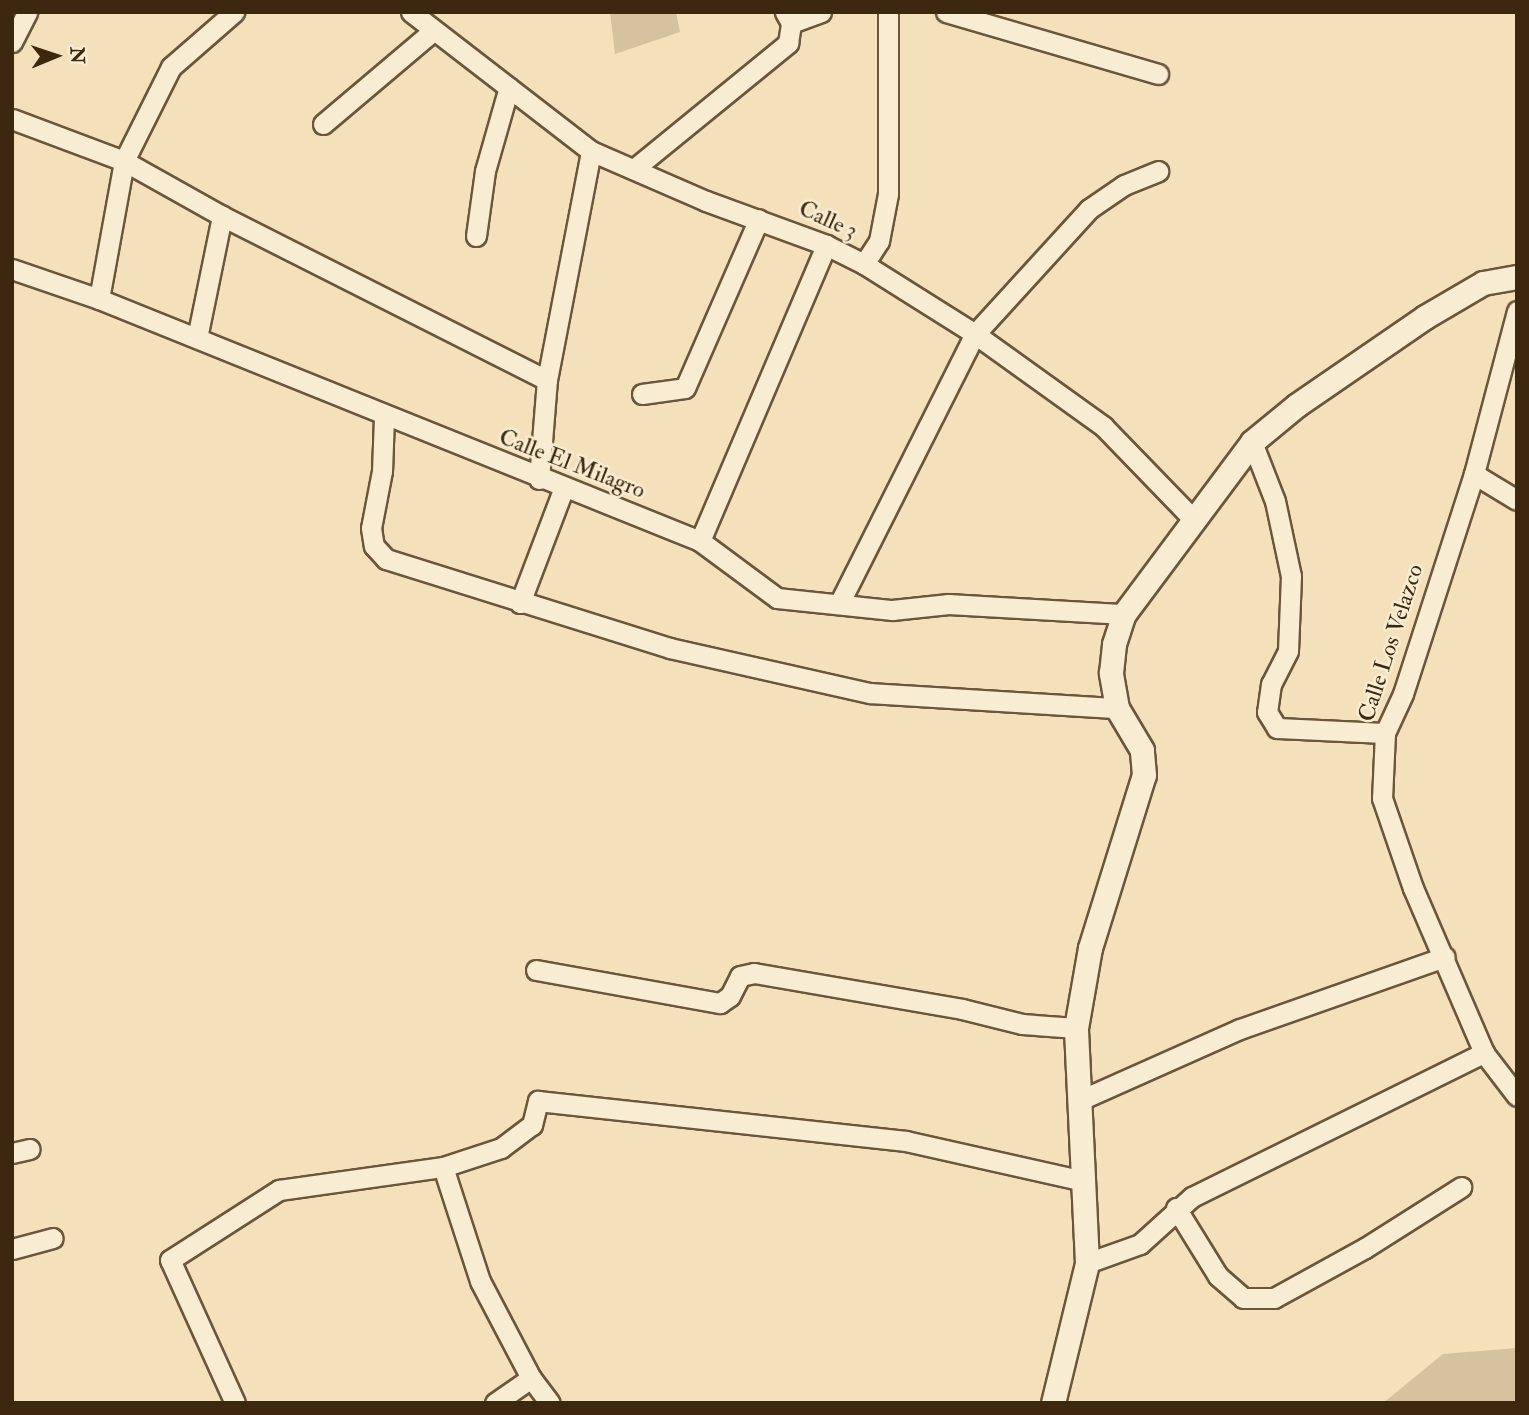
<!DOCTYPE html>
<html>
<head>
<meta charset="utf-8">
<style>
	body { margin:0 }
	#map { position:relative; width:1529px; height:1415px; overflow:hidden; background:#f4e1bb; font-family:"IM FELL Double Pica",serif }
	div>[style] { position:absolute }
	.green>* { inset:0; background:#d5c29e }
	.roads { filter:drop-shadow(2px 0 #6a563a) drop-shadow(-2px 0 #6a563a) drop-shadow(0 2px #6a563a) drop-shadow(0 -2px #6a563a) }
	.minor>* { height:19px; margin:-9.5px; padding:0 9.5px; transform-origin:9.5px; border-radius:9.5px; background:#f8ecd3 }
	.tertiary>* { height:23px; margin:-11.5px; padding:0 11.5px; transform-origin:11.5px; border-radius:11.5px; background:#f8ecd3 }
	span { translate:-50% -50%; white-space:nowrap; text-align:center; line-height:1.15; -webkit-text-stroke:5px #f8ecd3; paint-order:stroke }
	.street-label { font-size:23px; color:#3c280f }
	.frame { position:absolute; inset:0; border:14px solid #3c280f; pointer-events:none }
	.north { position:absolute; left:21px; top:21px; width:70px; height:70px; -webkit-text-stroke:5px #f8ecd3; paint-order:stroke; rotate:88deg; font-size:19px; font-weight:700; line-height:28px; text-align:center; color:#3c280f }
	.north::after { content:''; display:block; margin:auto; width:24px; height:32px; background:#3c280f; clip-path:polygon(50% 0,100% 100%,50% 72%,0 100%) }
</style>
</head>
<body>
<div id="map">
	<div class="green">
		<div style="clip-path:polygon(610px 12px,676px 12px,680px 32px,615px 54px)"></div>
		<div style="clip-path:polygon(1517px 1348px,1517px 1403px,1383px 1403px,1443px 1354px)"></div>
	</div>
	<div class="roads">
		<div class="minor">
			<div style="left:411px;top:12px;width:227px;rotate:37.7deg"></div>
			<div style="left:591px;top:151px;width:125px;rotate:23.5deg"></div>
			<div style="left:706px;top:201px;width:128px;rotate:20.1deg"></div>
			<div style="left:826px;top:245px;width:42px;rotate:26.6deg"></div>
			<div style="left:864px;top:264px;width:131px;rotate:32.2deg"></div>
			<div style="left:975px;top:334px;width:158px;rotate:35.7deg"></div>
			<div style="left:1103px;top:426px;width:132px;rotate:45.9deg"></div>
			<div style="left:946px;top:12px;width:221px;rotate:16.3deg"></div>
			<div style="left:791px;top:23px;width:32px;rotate:-20deg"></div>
			<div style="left:12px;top:42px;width:34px;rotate:-63deg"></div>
			<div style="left:12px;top:119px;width:120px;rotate:20.6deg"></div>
			<div style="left:124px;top:161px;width:112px;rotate:29.3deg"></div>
			<div style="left:323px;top:124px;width:144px;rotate:-40.2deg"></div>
			<div style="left:635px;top:168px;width:198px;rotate:-39.2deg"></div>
			<div style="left:788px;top:43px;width:20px;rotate:-81deg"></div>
			<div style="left:791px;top:23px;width:13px;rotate:-119deg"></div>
			<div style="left:476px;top:236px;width:66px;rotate:-82.1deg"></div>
			<div style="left:485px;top:171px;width:87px;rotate:-74.1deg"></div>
			<div style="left:864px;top:264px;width:27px;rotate:-57deg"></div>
			<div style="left:879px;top:241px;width:48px;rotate:-79.2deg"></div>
			<div style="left:888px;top:194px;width:182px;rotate:-90deg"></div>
			<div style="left:12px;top:269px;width:92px;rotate:19deg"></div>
			<div style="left:99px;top:299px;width:648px;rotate:21.93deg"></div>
			<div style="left:700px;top:541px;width:96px;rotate:36.5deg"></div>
			<div style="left:777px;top:598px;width:116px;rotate:6deg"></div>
			<div style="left:892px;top:610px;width:57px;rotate:-6deg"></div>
			<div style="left:949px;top:604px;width:175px;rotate:3.3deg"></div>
			<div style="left:99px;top:299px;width:140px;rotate:-79.7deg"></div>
			<div style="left:124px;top:161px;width:105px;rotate:-63.4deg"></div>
			<div style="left:171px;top:67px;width:84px;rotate:-41.1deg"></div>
			<div style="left:1517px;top:311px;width:169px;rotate:104.8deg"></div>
			<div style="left:1474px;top:474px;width:231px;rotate:107.9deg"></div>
			<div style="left:1403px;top:694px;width:43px;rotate:114.8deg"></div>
			<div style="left:1385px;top:733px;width:65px;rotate:92.6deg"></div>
			<div style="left:1382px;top:798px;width:95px;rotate:71deg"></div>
			<div style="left:1413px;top:888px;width:180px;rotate:66.7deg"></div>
			<div style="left:1484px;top:1053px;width:54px;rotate:52.5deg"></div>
			<div style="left:197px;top:338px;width:125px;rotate:-78.4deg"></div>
			<div style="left:222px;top:216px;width:364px;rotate:26.8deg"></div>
			<div style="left:642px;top:394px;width:43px;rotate:-7.9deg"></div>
			<div style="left:685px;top:388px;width:184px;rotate:-66.4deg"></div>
			<div style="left:384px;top:417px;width:54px;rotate:92.1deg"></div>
			<div style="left:382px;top:471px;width:58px;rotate:100.9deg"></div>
			<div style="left:371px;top:528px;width:18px;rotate:81deg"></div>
			<div style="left:374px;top:546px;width:18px;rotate:47deg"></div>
			<div style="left:386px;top:559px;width:298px;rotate:17.4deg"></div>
			<div style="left:670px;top:648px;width:205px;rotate:12.7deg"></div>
			<div style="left:870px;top:693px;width:247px;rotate:3.5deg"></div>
			<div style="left:1252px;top:442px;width:63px;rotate:68.7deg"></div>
			<div style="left:1275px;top:501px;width:77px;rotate:78deg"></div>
			<div style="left:1291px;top:576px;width:75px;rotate:92.3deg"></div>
			<div style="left:1288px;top:651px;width:37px;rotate:117deg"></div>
			<div style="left:1271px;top:684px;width:28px;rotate:98deg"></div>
			<div style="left:1267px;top:712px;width:19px;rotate:58deg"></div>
			<div style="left:1277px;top:728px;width:108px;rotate:2.7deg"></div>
			<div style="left:1474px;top:474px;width:50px;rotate:31.2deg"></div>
			<div style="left:539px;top:479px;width:99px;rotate:-85.4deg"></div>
			<div style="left:547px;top:380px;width:233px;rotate:-79.1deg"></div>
			<div style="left:700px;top:541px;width:322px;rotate:-66.9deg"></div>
			<div style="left:840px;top:602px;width:300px;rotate:-63.3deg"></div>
			<div style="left:975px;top:334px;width:169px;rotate:-47.6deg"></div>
			<div style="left:1089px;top:209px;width:42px;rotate:-34.4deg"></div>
			<div style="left:1124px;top:185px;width:37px;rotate:-22deg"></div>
			<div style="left:520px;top:603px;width:124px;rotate:-69.2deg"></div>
			<div style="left:536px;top:970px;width:187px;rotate:10.2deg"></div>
			<div style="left:720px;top:1003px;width:12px;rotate:-35deg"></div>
			<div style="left:730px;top:996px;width:22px;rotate:-63deg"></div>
			<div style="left:740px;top:976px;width:14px;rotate:-12deg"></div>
			<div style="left:754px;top:973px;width:211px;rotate:9.8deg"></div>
			<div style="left:962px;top:1009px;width:62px;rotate:14deg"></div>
			<div style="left:1022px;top:1024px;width:54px;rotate:4.2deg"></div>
			<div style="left:1078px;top:1101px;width:177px;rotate:-24deg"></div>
			<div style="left:1240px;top:1029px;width:217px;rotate:-19.4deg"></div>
			<div style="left:12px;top:1153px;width:18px;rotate:-13deg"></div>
			<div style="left:443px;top:1167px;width:120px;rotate:72deg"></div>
			<div style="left:480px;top:1281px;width:110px;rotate:62.3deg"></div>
			<div style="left:531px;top:1378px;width:44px;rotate:145.2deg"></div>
			<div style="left:1176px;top:1208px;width:80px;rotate:58.3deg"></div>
			<div style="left:1218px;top:1276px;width:33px;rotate:41deg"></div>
			<div style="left:1243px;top:1298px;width:31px"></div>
			<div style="left:1274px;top:1298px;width:104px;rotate:-28.8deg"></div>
			<div style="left:1365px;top:1248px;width:114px;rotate:-32.4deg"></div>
			<div style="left:12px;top:1249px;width:42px;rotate:-15deg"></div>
			<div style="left:1087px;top:1263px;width:56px;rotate:-19.7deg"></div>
			<div style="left:1140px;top:1244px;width:70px;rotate:-42.1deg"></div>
			<div style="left:1192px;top:1197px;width:326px;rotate:-26.3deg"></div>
			<div style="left:531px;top:1378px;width:31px;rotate:53deg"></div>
			<div style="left:235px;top:1403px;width:157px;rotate:-114.4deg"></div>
			<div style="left:170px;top:1260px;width:130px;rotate:-32.7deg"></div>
			<div style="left:279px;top:1190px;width:166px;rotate:-8deg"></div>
			<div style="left:443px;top:1167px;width:61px;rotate:-18.1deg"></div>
			<div style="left:501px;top:1148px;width:39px;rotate:-37deg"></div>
			<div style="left:532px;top:1125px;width:25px;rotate:-76deg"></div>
			<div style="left:538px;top:1101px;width:370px;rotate:6.2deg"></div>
			<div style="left:906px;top:1141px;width:182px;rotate:12.7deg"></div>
		</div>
		<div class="tertiary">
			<div style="left:1053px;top:1403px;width:144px;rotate:-76.3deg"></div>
			<div style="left:1087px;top:1263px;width:235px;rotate:-92.7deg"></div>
			<div style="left:1076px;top:1028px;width:81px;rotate:-80.1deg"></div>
			<div style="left:1090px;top:948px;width:181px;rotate:-72.7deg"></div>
			<div style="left:1144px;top:775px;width:25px;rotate:-95deg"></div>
			<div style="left:1142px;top:750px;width:49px;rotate:-120.8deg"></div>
			<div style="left:1117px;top:708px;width:36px;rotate:-100deg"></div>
			<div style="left:1111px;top:673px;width:29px;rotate:-84deg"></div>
			<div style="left:1114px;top:644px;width:32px;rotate:-72deg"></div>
			<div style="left:1124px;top:614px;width:214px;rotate:-53.3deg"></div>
			<div style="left:1252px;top:442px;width:58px;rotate:-39.4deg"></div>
			<div style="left:1297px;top:405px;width:155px;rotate:-34.5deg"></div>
			<div style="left:1425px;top:317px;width:67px;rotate:-30.4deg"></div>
			<div style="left:1483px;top:283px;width:35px;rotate:-10deg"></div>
		</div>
	</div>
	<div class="street-label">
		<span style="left:828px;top:220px;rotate:24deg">Calle 3</span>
		<span style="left:572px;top:464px;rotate:21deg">Calle El Milagro</span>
		<span style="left:1391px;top:643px;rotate:-72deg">Calle Los Velazco</span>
	</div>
	<div class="frame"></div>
	<div class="north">N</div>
</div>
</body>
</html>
